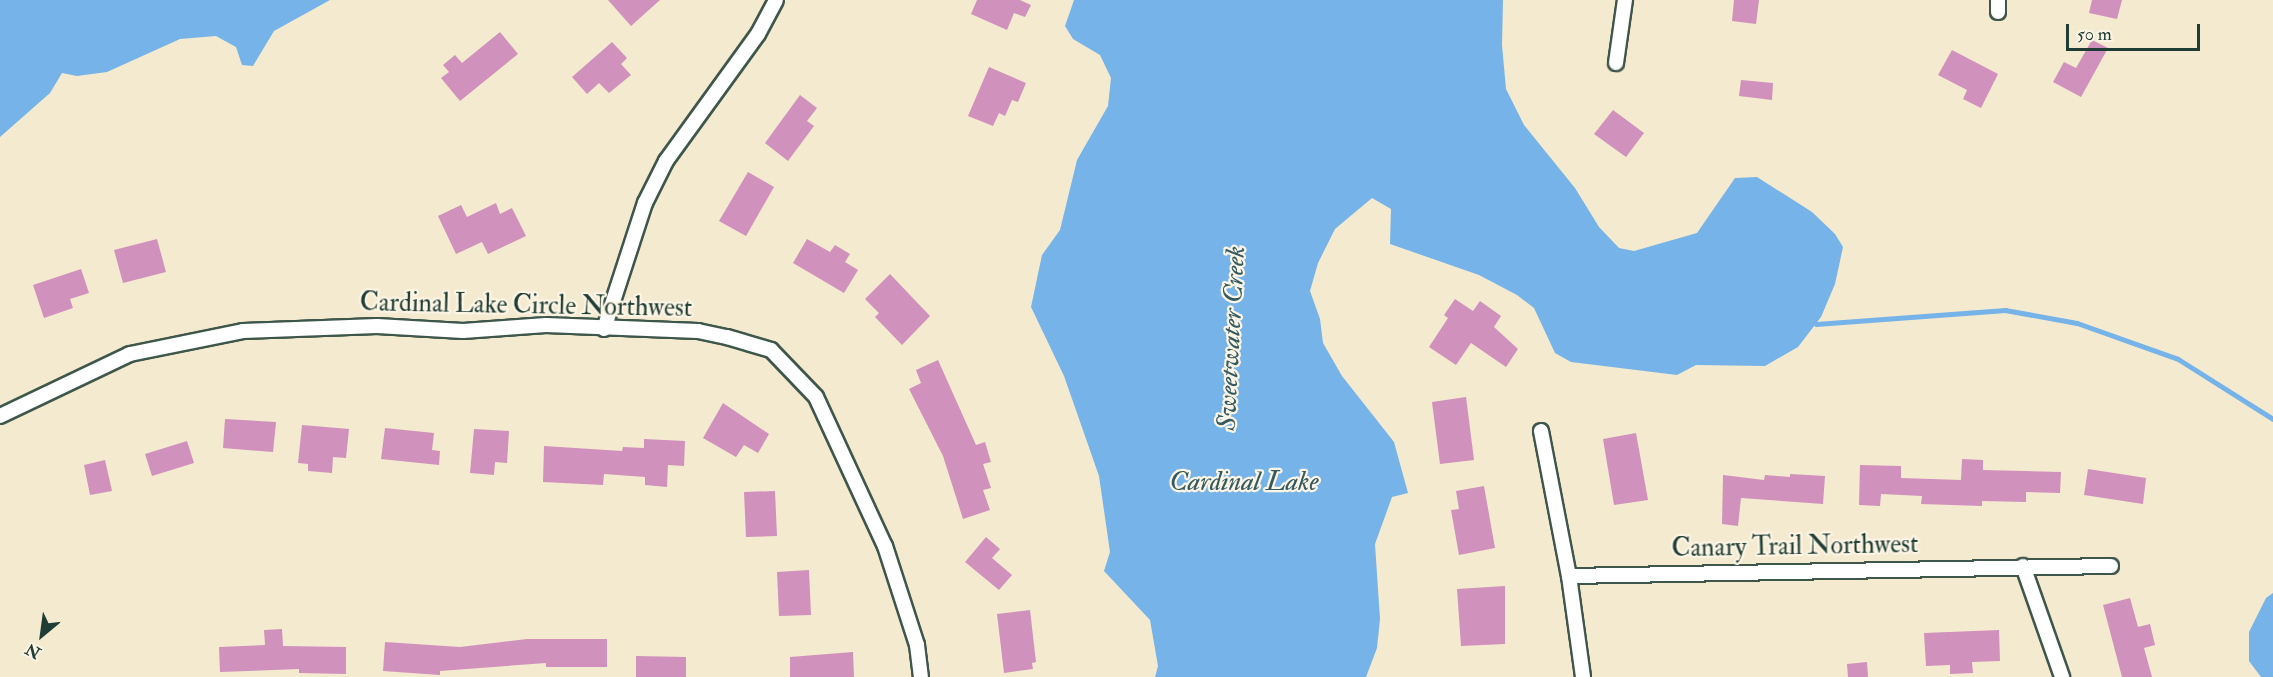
<!DOCTYPE html>
<html>
<head>
<meta charset="utf-8">
<style>
	body { margin:0 }
	#map { position:relative; width:2273px; height:677px; overflow:hidden; background:#f4ead0; font-family:"IM FELL Double Pica",serif }
	div>[style] { position:absolute }
	.water>* { inset:0; background:#75b3e8 }
	.stream>* { height:5px; margin:-2.5px; padding:0 2.5px; transform-origin:2.5px; border-radius:2.5px; background:#75b3e8 }
	.building>* { inset:0; background:#d091bc }
	.roads { filter:drop-shadow(2px 0 #3f574b) drop-shadow(-2px 0 #3f574b) drop-shadow(0 2px #3f574b) drop-shadow(0 -2px #3f574b) }
	.street>* { height:14px; margin:-7px; padding:0 7px; transform-origin:7px; border-radius:7px; background:#fff }
	span { translate:-50% -50%; white-space:nowrap; text-align:center; line-height:1.15; -webkit-text-stroke:4.5px #fcf5e5; paint-order:stroke }
	.street-label { font-size:26px; color:#1f3d34 }
	.water-label { font-size:27px; color:#345a61; font-style:italic }
	.north { position:absolute; left:12px; top:605px; width:60px; height:60px; -webkit-text-stroke:4px #fcf5e5; paint-order:stroke; rotate:209deg; font-size:16px; font-weight:700; line-height:24px; text-align:center; color:#1f3d34 }
	.north::after { content:''; display:block; margin:auto; width:21px; height:27px; background:#1f3d34; clip-path:polygon(50% 0,100% 100%,50% 72%,0 100%) }
	.scale { position:absolute; left:2066px; top:24px; width:134px; height:27px; box-sizing:border-box; border:3px solid #1f3d34; border-top:0; padding-left:8px; font-size:18px; line-height:21px; white-space:nowrap; color:#1f3d34; -webkit-text-stroke:4px #fcf5e5; paint-order:stroke }
</style>
</head>
<body>
<div id="map">
	<div class="water">
		<div style="clip-path:polygon(0 0,330px 0,274px 31px,253px 66px,242px 65px,236px 47px,216px 36px,180px 39px,107px 72px,77px 76px,62px 73px,50px 93px,0 137px)"></div>
		<div style="clip-path:polygon(1074px 0,1503px 0,1502px 45px,1506px 89px,1524px 125px,1575px 188px,1599px 227px,1619px 248px,1634px 251px,1697px 233px,1735px 178px,1757px 177px,1812px 212px,1835px 234px,1843px 247px,1835px 284px,1821px 317px,1798px 347px,1765px 366px,1696px 365px,1677px 375px,1571px 362px,1555px 353px,1534px 308px,1517px 295px,1479px 275px,1390px 244px,1391px 209px,1372px 198px,1335px 229px,1318px 263px,1310px 291px,1320px 319px,1323px 343px,1342px 376px,1394px 442px,1408px 493px,1392px 497px,1375px 544px,1380px 619px,1377px 648px,1366px 677px,1155px 677px,1158px 666px,1150px 620px,1104px 571px,1110px 552px,1099px 476px,1064px 376px,1031px 307px,1042px 255px,1060px 230px,1077px 160px,1108px 106px,1111px 78px,1100px 55px,1073px 39px,1065px 26px)"></div>
		<div style="clip-path:polygon(2273px 593px,2273px 677px,2261px 677px,2249px 661px,2249px 632px,2266px 598px)"></div>
	</div>
	<div class="stream">
		<div style="left:1816px;top:324px;width:190px;rotate:-4.2deg"></div>
		<div style="left:2005px;top:310px;width:73px;rotate:10.2deg"></div>
		<div style="left:2077px;top:323px;width:107px;rotate:19.6deg"></div>
		<div style="left:2178px;top:359px;width:112px;rotate:32.3deg"></div>
	</div>
	<div class="building">
		<div style="clip-path:polygon(608px 0,660px 0,631px 26px)"></div>
		<div style="clip-path:polygon(977px 0,1020px 0,1031px 5px,1025px 17px,1014px 13px,1007px 30px,971px 14px)"></div>
		<div style="clip-path:polygon(1734px 0,1759px 0,1756px 24px,1732px 21px)"></div>
		<div style="clip-path:polygon(2092px 0,2122px 0,2117px 19px,2089px 13px)"></div>
		<div style="clip-path:polygon(500px 32px,518px 54px,460px 101px,441px 78px,449px 72px,443px 65px,455px 55px,462px 63px)"></div>
		<div style="clip-path:polygon(2092px 40px,2108px 48px,2081px 97px,2053px 82px,2064px 62px,2076px 68px)"></div>
		<div style="clip-path:polygon(612px 42px,627px 58px,621px 64px,631px 75px,609px 93px,599px 83px,587px 94px,572px 77px)"></div>
		<div style="clip-path:polygon(1952px 50px,1998px 74px,1981px 108px,1963px 99px,1967px 90px,1938px 75px)"></div>
		<div style="clip-path:polygon(989px 67px,1026px 83px,1018px 102px,1012px 100px,1005px 116px,999px 113px,993px 126px,968px 116px)"></div>
		<div style="clip-path:polygon(1741px 80px,1773px 83px,1772px 100px,1739px 96px)"></div>
		<div style="clip-path:polygon(800px 95px,817px 108px,807px 121px,814px 126px,788px 161px,765px 143px)"></div>
		<div style="clip-path:polygon(1613px 110px,1644px 133px,1626px 157px,1594px 134px)"></div>
		<div style="clip-path:polygon(748px 172px,774px 187px,746px 236px,719px 221px)"></div>
		<div style="clip-path:polygon(496px 203px,500px 214px,512px 208px,526px 236px,488px 254px,482px 242px,456px 254px,438px 216px,461px 205px,467px 217px)"></div>
		<div style="clip-path:polygon(157px 239px,166px 272px,123px 283px,114px 250px)"></div>
		<div style="clip-path:polygon(807px 239px,830px 252px,835px 245px,850px 254px,845px 262px,858px 270px,844px 293px,793px 263px)"></div>
		<div style="clip-path:polygon(81px 269px,89px 293px,70px 299px,73px 308px,44px 318px,33px 285px)"></div>
		<div style="clip-path:polygon(890px 274px,930px 316px,902px 345px,875px 317px,879px 313px,865px 299px)"></div>
		<div style="clip-path:polygon(1455px 299px,1473px 311px,1480px 301px,1501px 316px,1494px 327px,1518px 349px,1506px 367px,1471px 343px,1456px 365px,1429px 347px,1448px 318px,1444px 315px)"></div>
		<div style="clip-path:polygon(938px 360px,976px 445px,985px 442px,991px 462px,983px 464px,991px 488px,983px 490px,990px 510px,963px 519px,943px 456px,909px 389px,921px 383px,916px 370px)"></div>
		<div style="clip-path:polygon(1466px 397px,1474px 460px,1440px 464px,1432px 402px)"></div>
		<div style="clip-path:polygon(723px 403px,769px 434px,758px 453px,744px 445px,736px 457px,703px 438px)"></div>
		<div style="clip-path:polygon(225px 419px,276px 422px,273px 452px,223px 448px)"></div>
		<div style="clip-path:polygon(302px 425px,349px 429px,346px 458px,333px 457px,332px 473px,308px 471px,308px 464px,298px 463px)"></div>
		<div style="clip-path:polygon(385px 428px,434px 433px,432px 450px,440px 451px,439px 465px,381px 459px)"></div>
		<div style="clip-path:polygon(474px 429px,509px 431px,507px 463px,495px 462px,494px 475px,470px 473px)"></div>
		<div style="clip-path:polygon(1636px 433px,1648px 500px,1614px 505px,1603px 439px)"></div>
		<div style="clip-path:polygon(644px 439px,685px 441px,684px 466px,668px 465px,667px 487px,645px 485px,645px 477px,604px 474px,603px 485px,543px 482px,544px 446px,622px 451px,623px 447px,644px 448px)"></div>
		<div style="clip-path:polygon(187px 441px,194px 463px,152px 476px,145px 454px)"></div>
		<div style="clip-path:polygon(1962px 459px,1983px 460px,1983px 470px,2061px 472px,2060px 493px,2026px 492px,2026px 502px,1982px 501px,1982px 506px,1921px 504px,1922px 496px,1881px 494px,1880px 506px,1859px 505px,1860px 465px,1901px 466px,1901px 478px,1961px 480px)"></div>
		<div style="clip-path:polygon(105px 460px,112px 491px,90px 495px,84px 465px)"></div>
		<div style="clip-path:polygon(2088px 469px,2146px 478px,2143px 504px,2084px 495px)"></div>
		<div style="clip-path:polygon(1790px 474px,1825px 476px,1823px 504px,1741px 498px,1738px 526px,1722px 524px,1723px 475px,1764px 480px,1765px 475px,1790px 477px)"></div>
		<div style="clip-path:polygon(1484px 486px,1495px 548px,1459px 555px,1451px 510px,1459px 509px,1456px 491px)"></div>
		<div style="clip-path:polygon(775px 491px,777px 536px,746px 537px,744px 492px)"></div>
		<div style="clip-path:polygon(986px 537px,1000px 549px,992px 558px,1012px 575px,999px 590px,965px 562px)"></div>
		<div style="clip-path:polygon(809px 570px,811px 615px,779px 616px,777px 572px)"></div>
		<div style="clip-path:polygon(1505px 586px,1505px 644px,1461px 646px,1457px 589px)"></div>
		<div style="clip-path:polygon(2130px 598px,2138px 627px,2150px 624px,2155px 645px,2144px 648px,2152px 677px,2122px 677px,2103px 605px)"></div>
		<div style="clip-path:polygon(1030px 610px,1036px 662px,1032px 663px,1033px 669px,1004px 673px,997px 614px)"></div>
		<div style="clip-path:polygon(282px 629px,283px 646px,346px 647px,346px 674px,299px 673px,299px 669px,220px 672px,219px 647px,265px 645px,264px 630px)"></div>
		<div style="clip-path:polygon(1999px 630px,2000px 661px,1972px 662px,1973px 673px,1950px 674px,1950px 665px,1926px 666px,1924px 633px)"></div>
		<div style="clip-path:polygon(527px 639px,607px 639px,607px 667px,546px 667px,546px 663px,440px 671px,440px 675px,383px 671px,385px 642px,460px 647px)"></div>
		<div style="clip-path:polygon(853px 652px,854px 677px,790px 677px,790px 657px)"></div>
		<div style="clip-path:polygon(636px 656px,686px 657px,686px 677px,636px 677px)"></div>
		<div style="clip-path:polygon(1867px 662px,1868px 677px,1848px 677px,1847px 664px)"></div>
	</div>
	<div class="roads">
		<div class="street">
			<div style="left:1998px;top:12px;width:12px;rotate:-90deg"></div>
			<div style="left:1616px;top:63px;width:64px;rotate:-81.9deg"></div>
			<div style="left:604px;top:329px;width:133px;rotate:-72deg"></div>
			<div style="left:645px;top:203px;width:47px;rotate:-63.4deg"></div>
			<div style="left:666px;top:161px;width:157px;rotate:-54.1deg"></div>
			<div style="left:758px;top:34px;width:38px;rotate:-62deg"></div>
			<div style="left:0;top:416px;width:144px;rotate:-25.5deg"></div>
			<div style="left:130px;top:354px;width:115px;rotate:-11.5deg"></div>
			<div style="left:243px;top:331px;width:134px;rotate:-2.1deg"></div>
			<div style="left:377px;top:326px;width:86px;rotate:3.3deg"></div>
			<div style="left:463px;top:331px;width:83px;rotate:-4.1deg"></div>
			<div style="left:546px;top:325px;width:152px;rotate:2.3deg"></div>
			<div style="left:698px;top:331px;width:30px;rotate:12deg"></div>
			<div style="left:727px;top:337px;width:46px;rotate:16.5deg"></div>
			<div style="left:771px;top:350px;width:65px;rotate:46.2deg"></div>
			<div style="left:816px;top:397px;width:164px;rotate:65.2deg"></div>
			<div style="left:885px;top:546px;width:104px;rotate:72.1deg"></div>
			<div style="left:917px;top:645px;width:32px;rotate:83deg"></div>
			<div style="left:1541px;top:431px;width:148px;rotate:79.1deg"></div>
			<div style="left:1569px;top:576px;width:102px;rotate:82.1deg"></div>
			<div style="left:2023px;top:566px;width:118px;rotate:70.6deg"></div>
			<div style="left:1569px;top:576px;width:542px;rotate:-1.06deg"></div>
		</div>
	</div>
	<div class="street-label">
		<span style="left:526px;top:306px;rotate:1deg">Cardinal Lake Circle Northwest</span>
		<span style="left:1795px;top:547px;rotate:-1deg">Canary Trail Northwest</span>
	</div>
	<div class="water-label">
		<span style="left:1231px;top:338px;rotate:-87deg">Sweetwater Creek</span>
		<span style="left:1244px;top:482px">Cardinal Lake</span>
	</div>
	<div class="north">N</div>
	<div class="scale">50 m</div>
</div>
</body>
</html>
